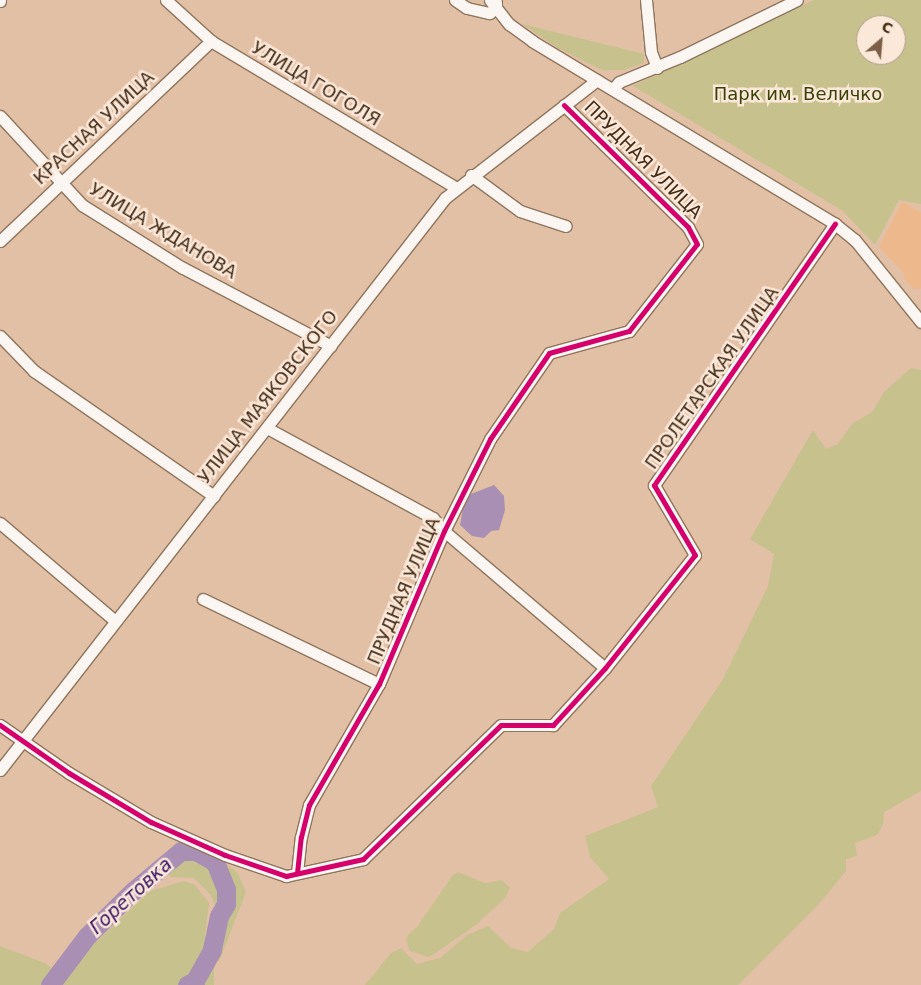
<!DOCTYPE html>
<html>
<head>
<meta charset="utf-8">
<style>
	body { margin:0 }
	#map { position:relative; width:921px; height:985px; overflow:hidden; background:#e2c0a5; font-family:"DejaVu Sans",sans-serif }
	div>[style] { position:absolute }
	.built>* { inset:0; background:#eeb88d }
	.green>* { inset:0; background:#c7c18e }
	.water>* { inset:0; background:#a98fb4 }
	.river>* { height:19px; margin:-9.5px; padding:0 9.5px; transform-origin:9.5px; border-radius:9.5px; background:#a98fb4 }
	.roads { filter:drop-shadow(1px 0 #8f755e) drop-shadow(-1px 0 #8f755e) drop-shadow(0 1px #8f755e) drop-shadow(0 -1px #8f755e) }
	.minor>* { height:11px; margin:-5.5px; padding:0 5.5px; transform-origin:5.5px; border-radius:5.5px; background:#fbf6f2 }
	.cycleway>* { height:5px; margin:-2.5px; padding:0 2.5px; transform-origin:2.5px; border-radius:2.5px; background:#d6006c }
	span { translate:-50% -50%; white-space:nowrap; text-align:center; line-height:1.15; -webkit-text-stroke:5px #fce8d9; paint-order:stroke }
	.street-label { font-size:18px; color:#432b16 }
	.park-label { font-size:18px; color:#374108 }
	.water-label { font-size:19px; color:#391564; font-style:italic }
	.north { position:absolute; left:856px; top:15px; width:50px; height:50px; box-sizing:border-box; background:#fce8d9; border:1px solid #b29c8b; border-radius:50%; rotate:27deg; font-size:14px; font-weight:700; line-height:20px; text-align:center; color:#432b16 }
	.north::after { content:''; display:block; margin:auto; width:18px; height:22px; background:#7b5f48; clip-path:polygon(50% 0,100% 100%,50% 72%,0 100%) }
</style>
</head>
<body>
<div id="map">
	<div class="built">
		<div style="clip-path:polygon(902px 202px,921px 212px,921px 289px,913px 289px,903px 277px,904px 273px,879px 247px)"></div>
	</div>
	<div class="green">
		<div style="clip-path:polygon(evenodd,814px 0,921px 0,921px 204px,899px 200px,875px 245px,843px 211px,633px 86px,814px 0,866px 25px,896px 25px,896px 55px,866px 55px,866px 25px)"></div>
		<div style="clip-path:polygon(522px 24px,644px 54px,644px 63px,624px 70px,602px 70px,558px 48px)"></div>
		<div style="clip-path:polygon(911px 368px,921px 370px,921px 791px,884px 812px,883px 825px,877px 835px,855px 843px,857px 856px,846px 859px,846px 871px,818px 905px,738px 985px,365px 985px,391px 953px,401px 948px,417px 964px,440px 958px,467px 935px,488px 926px,511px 948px,528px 952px,554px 929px,560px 913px,609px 879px,590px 857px,585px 836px,658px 807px,651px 786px,723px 679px,768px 586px,774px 554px,750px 539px,813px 430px,826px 449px,838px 444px,852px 424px,872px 412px,884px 392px)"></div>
		<div style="clip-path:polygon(198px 850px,210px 853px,237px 872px,246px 892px,219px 962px,209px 953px,210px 929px,215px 906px,211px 895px,194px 878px,170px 877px,168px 865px,172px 854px)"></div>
		<div style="clip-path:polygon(458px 872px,485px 883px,502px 880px,510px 888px,504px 899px,477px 924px,434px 954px,428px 957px,410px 951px,406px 940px,408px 935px,417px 927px,453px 875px)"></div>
		<div style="clip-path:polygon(184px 881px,195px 885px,209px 903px,205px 936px,214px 969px,214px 985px,0 985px,0 946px,45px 963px,54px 970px,77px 966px,82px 955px,150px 891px)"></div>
	</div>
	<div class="water">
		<div style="clip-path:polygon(494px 485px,504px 496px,505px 510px,499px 530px,491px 531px,484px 538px,472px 536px,460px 525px,464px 503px,471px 494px)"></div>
	</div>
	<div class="river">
		<div style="left:50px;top:985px;width:61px;rotate:-52.9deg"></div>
		<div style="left:87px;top:936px;width:64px;rotate:-44.4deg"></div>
		<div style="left:133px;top:891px;width:62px;rotate:-39.8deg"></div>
		<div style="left:181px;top:851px;width:15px"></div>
		<div style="left:196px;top:851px;width:22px;rotate:30deg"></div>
		<div style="left:215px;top:862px;width:29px;rotate:68deg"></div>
		<div style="left:226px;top:889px;width:15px;rotate:90deg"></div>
		<div style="left:226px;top:904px;width:14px;rotate:120deg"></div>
		<div style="left:219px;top:916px;width:35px;rotate:102deg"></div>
		<div style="left:212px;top:950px;width:35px;rotate:119deg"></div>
		<div style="left:195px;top:981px;width:9px;rotate:153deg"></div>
	</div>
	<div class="roads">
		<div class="minor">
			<div style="left:166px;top:0;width:61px;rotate:42.3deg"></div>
			<div style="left:211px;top:41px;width:284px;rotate:30.9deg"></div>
			<div style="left:455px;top:0;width:14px;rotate:34deg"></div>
			<div style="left:467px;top:8px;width:23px;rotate:13deg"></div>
			<div style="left:489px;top:13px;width:9px;rotate:-36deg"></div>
			<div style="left:496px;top:8px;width:6px;rotate:-90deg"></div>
			<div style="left:490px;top:0;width:31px;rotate:52deg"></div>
			<div style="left:509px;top:24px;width:29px;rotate:36deg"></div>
			<div style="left:532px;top:41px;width:354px;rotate:31.1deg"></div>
			<div style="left:835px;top:224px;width:26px;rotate:39deg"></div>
			<div style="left:855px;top:240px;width:105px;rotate:51.2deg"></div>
			<div style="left:646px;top:0;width:52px;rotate:84.5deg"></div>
			<div style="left:651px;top:52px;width:17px;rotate:69deg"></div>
			<div style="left:0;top:1px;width:1px;rotate:-90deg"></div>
			<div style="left:613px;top:89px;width:9px;rotate:-49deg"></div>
			<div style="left:619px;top:82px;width:66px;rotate:-22.3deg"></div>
			<div style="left:680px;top:57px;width:130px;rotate:-26deg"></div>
			<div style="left:0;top:116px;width:121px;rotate:47.3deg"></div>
			<div style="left:82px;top:205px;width:119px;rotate:32deg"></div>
			<div style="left:183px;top:268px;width:167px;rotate:27.8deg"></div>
			<div style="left:471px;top:175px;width:61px;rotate:36.3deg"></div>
			<div style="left:520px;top:211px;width:48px;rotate:18.1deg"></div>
			<div style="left:0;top:241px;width:291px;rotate:-43.5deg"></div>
			<div style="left:0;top:336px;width:49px;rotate:45.8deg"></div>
			<div style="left:34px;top:371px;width:219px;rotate:34.8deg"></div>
			<div style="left:267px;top:428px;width:189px;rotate:28.5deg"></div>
			<div style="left:433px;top:518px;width:17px;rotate:50deg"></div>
			<div style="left:444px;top:531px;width:211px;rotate:40.4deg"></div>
			<div style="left:0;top:523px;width:151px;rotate:40.4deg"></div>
			<div style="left:203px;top:599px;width:195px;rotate:25.8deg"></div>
			<div style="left:0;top:725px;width:84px;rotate:34.8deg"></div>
			<div style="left:69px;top:773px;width:96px;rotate:30.9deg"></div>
			<div style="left:151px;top:822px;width:81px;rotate:24deg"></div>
			<div style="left:225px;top:855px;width:65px;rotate:19deg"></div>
			<div style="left:286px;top:876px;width:79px;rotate:-12.4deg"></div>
			<div style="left:363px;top:859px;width:192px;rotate:-44.2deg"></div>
			<div style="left:501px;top:725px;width:52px"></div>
			<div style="left:553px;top:725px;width:77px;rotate:-47.6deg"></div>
			<div style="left:605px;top:668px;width:144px;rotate:-51.5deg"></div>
			<div style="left:695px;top:555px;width:81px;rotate:-120.4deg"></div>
			<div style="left:654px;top:485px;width:318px;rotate:-55.3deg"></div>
			<div style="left:0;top:770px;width:725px;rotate:-52.12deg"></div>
			<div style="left:445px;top:198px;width:192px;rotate:-37.8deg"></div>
			<div style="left:297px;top:873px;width:36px;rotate:-84deg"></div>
			<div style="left:301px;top:837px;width:33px;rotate:-76deg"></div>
			<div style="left:309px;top:805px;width:140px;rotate:-60deg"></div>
			<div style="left:379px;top:684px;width:166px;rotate:-67deg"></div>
			<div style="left:444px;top:531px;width:103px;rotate:-63.4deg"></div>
			<div style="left:490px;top:439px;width:104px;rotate:-55.5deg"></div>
			<div style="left:549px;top:353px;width:83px;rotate:-15.4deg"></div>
			<div style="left:629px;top:331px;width:110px;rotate:-52deg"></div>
			<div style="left:697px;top:244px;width:19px;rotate:-118deg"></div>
			<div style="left:688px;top:227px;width:174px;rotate:-135.5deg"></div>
		</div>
	</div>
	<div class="cycleway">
		<div style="left:0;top:725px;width:84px;rotate:34.8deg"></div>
		<div style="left:69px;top:773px;width:96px;rotate:30.9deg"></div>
		<div style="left:151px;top:822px;width:81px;rotate:24deg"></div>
		<div style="left:225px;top:855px;width:65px;rotate:19deg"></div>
		<div style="left:286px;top:876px;width:79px;rotate:-12.4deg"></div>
		<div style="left:363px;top:859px;width:192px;rotate:-44.2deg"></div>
		<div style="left:501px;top:725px;width:52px"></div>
		<div style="left:553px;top:725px;width:77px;rotate:-47.6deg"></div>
		<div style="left:605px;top:668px;width:144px;rotate:-51.5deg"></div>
		<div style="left:695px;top:555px;width:81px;rotate:-120.4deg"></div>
		<div style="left:654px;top:485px;width:318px;rotate:-55.3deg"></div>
		<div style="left:297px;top:873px;width:36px;rotate:-84deg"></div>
		<div style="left:301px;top:837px;width:33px;rotate:-76deg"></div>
		<div style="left:309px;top:805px;width:140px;rotate:-60deg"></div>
		<div style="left:379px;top:684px;width:166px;rotate:-67deg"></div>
		<div style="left:444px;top:531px;width:103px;rotate:-63.4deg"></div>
		<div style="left:490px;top:439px;width:104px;rotate:-55.5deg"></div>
		<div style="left:549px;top:353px;width:83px;rotate:-15.4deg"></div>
		<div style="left:629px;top:331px;width:110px;rotate:-52deg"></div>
		<div style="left:697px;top:244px;width:19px;rotate:-118deg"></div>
		<div style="left:688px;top:227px;width:174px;rotate:-135.5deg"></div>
	</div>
	<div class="street-label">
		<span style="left:316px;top:84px;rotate:31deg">УЛИЦА ГОГОЛЯ</span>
		<span style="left:94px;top:128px;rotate:-43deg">КРАСНАЯ УЛИЦА</span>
		<span style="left:643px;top:160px;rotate:45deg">ПРУДНАЯ УЛИЦА</span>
		<span style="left:163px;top:231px;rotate:31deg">УЛИЦА ЖДАНОВА</span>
		<span style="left:712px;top:378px;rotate:-55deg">ПРОЛЕТАРСКАЯ УЛИЦА</span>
		<span style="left:268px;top:397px;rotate:-52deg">УЛИЦА МАЯКОВСКОГО</span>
		<span style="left:404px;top:591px;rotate:-67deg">ПРУДНАЯ УЛИЦА</span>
	</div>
	<div class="park-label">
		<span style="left:798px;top:94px">Парк им. Величко</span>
	</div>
	<div class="water-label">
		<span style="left:131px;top:896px;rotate:-42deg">Горетовка</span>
	</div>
	<div class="north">С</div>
</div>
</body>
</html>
